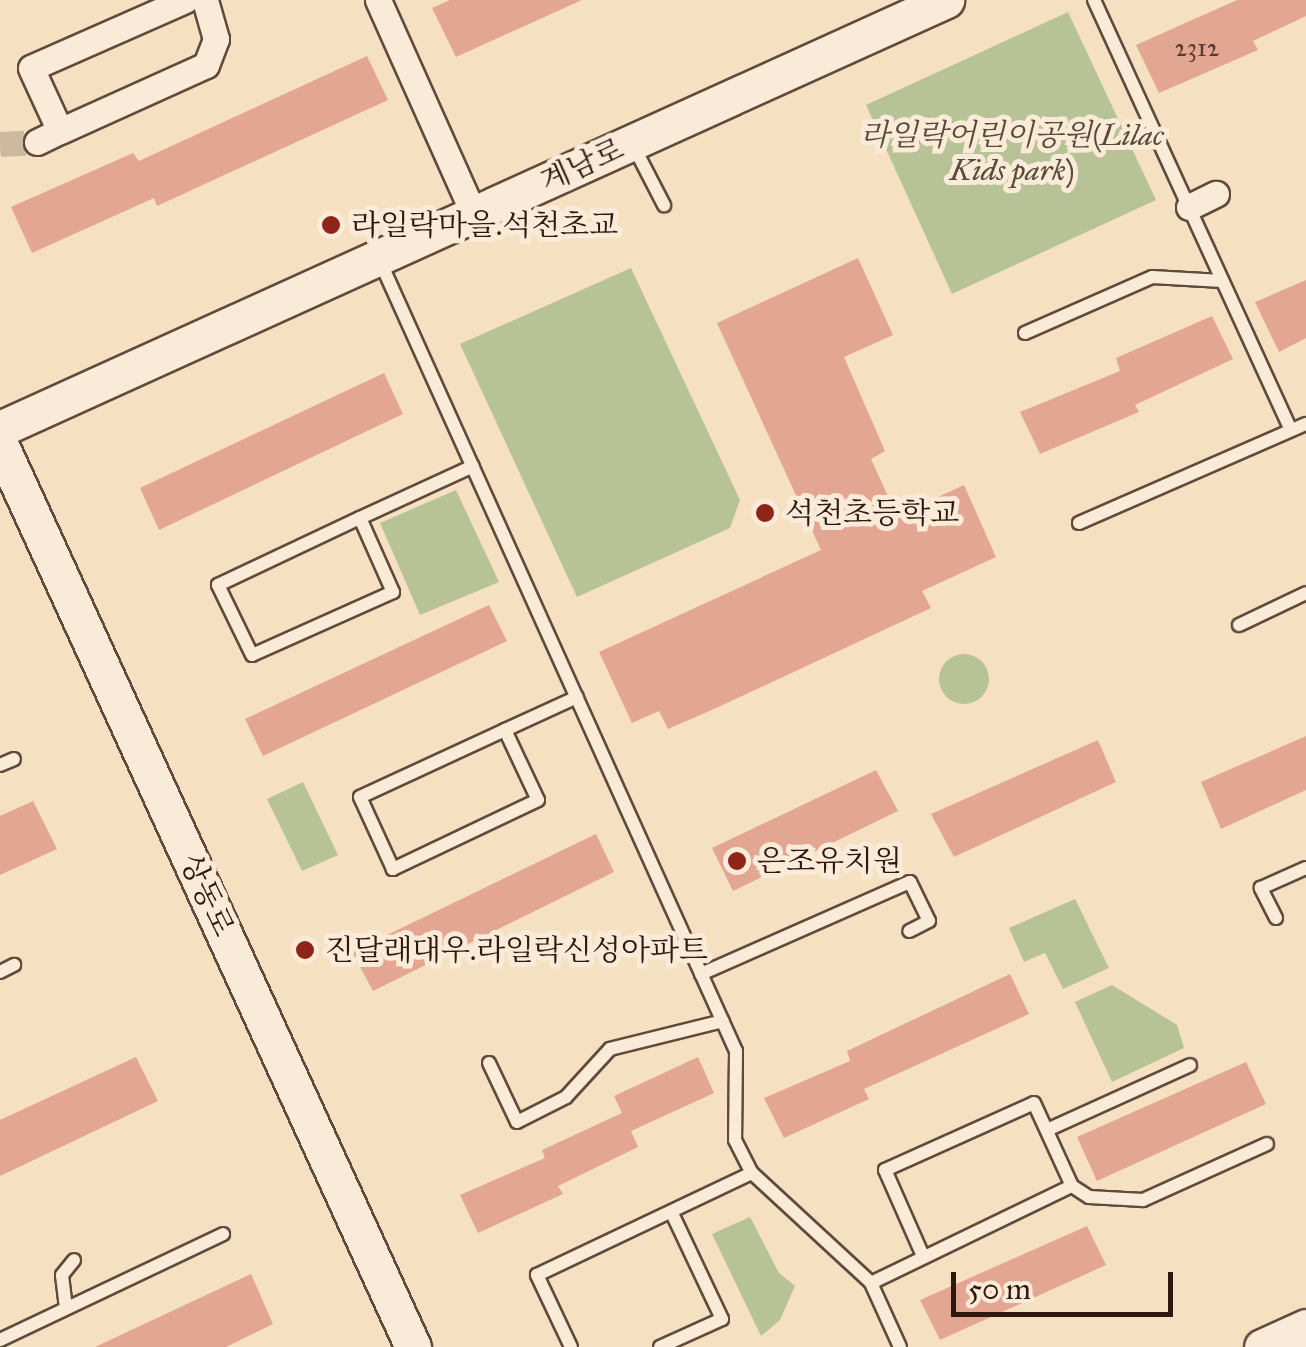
<!DOCTYPE html>
<html>
<head>
<meta charset="utf-8">
<style>
	body { margin:0 }
	#map { position:relative; width:1306px; height:1347px; overflow:hidden; background:#f6e0c2; font-family:"IM FELL Great Primer","Noto Serif KR",serif }
	div>[style] { position:absolute }
	.green>* { inset:0; background:#b7c397 }
	.round { border-radius:50% }
	.building>* { inset:0; background:#e3a693 }
	.street-tunnel>* { height:25px; margin-top:-12.5px; transform-origin:0; background:repeating-linear-gradient(90deg,#ceb89e 0 25px,transparent 0 37px) }
	.roads { filter:drop-shadow(2px 0 #614a3c) drop-shadow(-2px 0 #614a3c) drop-shadow(0 2px #614a3c) drop-shadow(0 -2px #614a3c) }
	.lane>* { height:12px; margin:-6px; padding:0 6px; transform-origin:6px; border-radius:6px; background:#f9ebd7 }
	.street>* { height:25px; margin:-12.5px; padding:0 12.5px; transform-origin:12.5px; border-radius:12.5px; background:#f9ebd7 }
	.secondary>* { height:35px; margin:-17.5px; padding:0 17.5px; transform-origin:17.5px; border-radius:17.5px; background:#f9ebd7 }
	.dots>* { width:28px; height:28px; translate:-50% -50%; box-sizing:border-box; border:5px solid #f9ebd7; border-radius:50% }
	span { translate:-50% -50%; white-space:nowrap; text-align:center; line-height:1.15; -webkit-text-stroke:10px #f9ebd7; paint-order:stroke }
	.number-label { font-size:25px; color:#5c3c30 }
	.number-label span { -webkit-text-stroke-width:0 }
	.park-label { font-size:30px; color:#584b38; font-style:italic }
	.street-label { font-size:30px; color:#2f180f }
	.poi-label { font-size:30px; color:#2f180f }
	.left { translate:0 -50%; text-align:left }
	.scale { position:absolute; left:951px; top:1272px; width:222px; height:45px; box-sizing:border-box; border:5px solid #2f180f; border-top:0; padding-left:12px; font-size:30px; line-height:35px; white-space:nowrap; color:#2f180f; -webkit-text-stroke:8px #f9ebd7; paint-order:stroke }
</style>
</head>
<body>
<div id="map">
	<div class="green">
		<div style="clip-path:polygon(1068px 12px,1156px 200px,952px 294px,866px 105px)"></div>
		<div style="clip-path:polygon(631px 268px,740px 500px,730px 528px,577px 597px,460px 344px)"></div>
		<div style="clip-path:polygon(456px 490px,499px 582px,420px 615px,380px 523px)"></div>
		<div class="round" style="left:939px;top:654px;width:50px;height:50px"></div>
		<div style="clip-path:polygon(303px 782px,338px 855px,302px 871px,267px 799px)"></div>
		<div style="clip-path:polygon(1075px 899px,1109px 968px,1063px 989px,1045px 953px,1024px 962px,1009px 928px)"></div>
		<div style="clip-path:polygon(1112px 985px,1177px 1025px,1184px 1048px,1112px 1082px,1075px 1002px)"></div>
		<div style="clip-path:polygon(750px 1217px,779px 1273px,795px 1286px,780px 1320px,761px 1336px,712px 1234px)"></div>
	</div>
	<div class="building">
		<div style="clip-path:polygon(450px 0,582px 0,456px 57px,432px 8px)"></div>
		<div style="clip-path:polygon(1237px 0,1306px 0,1306px 16px,1253px 41px,1258px 50px,1159px 93px,1136px 45px)"></div>
		<div style="clip-path:polygon(367px 56px,388px 100px,157px 206px,154px 198px,32px 253px,11px 207px,133px 153px,139px 161px)"></div>
		<div style="clip-path:polygon(858px 258px,893px 335px,844px 357px,885px 451px,871px 459px,897px 516px,964px 485px,996px 557px,922px 591px,931px 608px,714px 709px,668px 729px,659px 711px,632px 723px,599px 652px,821px 550px,717px 323px)"></div>
		<div style="clip-path:polygon(1306px 280px,1306px 338px,1279px 352px,1255px 302px)"></div>
		<div style="clip-path:polygon(1212px 316px,1233px 359px,1135px 405px,1139px 412px,1040px 454px,1020px 412px,1120px 371px,1116px 358px)"></div>
		<div style="clip-path:polygon(384px 373px,403px 414px,159px 530px,140px 488px)"></div>
		<div style="clip-path:polygon(489px 605px,507px 641px,263px 756px,245px 719px)"></div>
		<div style="clip-path:polygon(1306px 736px,1306px 790px,1221px 829px,1201px 782px)"></div>
		<div style="clip-path:polygon(1098px 740px,1116px 782px,954px 857px,931px 814px)"></div>
		<div style="clip-path:polygon(876px 770px,898px 811px,733px 891px,712px 848px)"></div>
		<div style="clip-path:polygon(33px 801px,57px 849px,0 875px,0 816px)"></div>
		<div style="clip-path:polygon(596px 834px,614px 872px,373px 991px,352px 952px)"></div>
		<div style="clip-path:polygon(1010px 974px,1029px 1014px,864px 1089px,869px 1099px,784px 1138px,764px 1098px,850px 1061px,847px 1051px)"></div>
		<div style="clip-path:polygon(136px 1057px,158px 1101px,0 1176px,0 1120px)"></div>
		<div style="clip-path:polygon(698px 1057px,714px 1093px,631px 1131px,638px 1147px,558px 1186px,563px 1194px,478px 1233px,460px 1195px,545px 1158px,542px 1150px,622px 1113px,614px 1096px)"></div>
		<div style="clip-path:polygon(1246px 1062px,1266px 1104px,1097px 1181px,1077px 1137px)"></div>
		<div style="clip-path:polygon(1087px 1226px,1106px 1265px,940px 1340px,920px 1300px)"></div>
		<div style="clip-path:polygon(251px 1274px,273px 1324px,226px 1347px,95px 1347px)"></div>
	</div>
	<div class="street-tunnel">
		<div style="left:0;top:144px;width:37px;rotate:-3deg"></div>
	</div>
	<div class="roads">
		<div class="lane">
			<div style="left:1094px;top:0;width:471px;rotate:65.4deg"></div>
			<div style="left:633px;top:145px;width:68px;rotate:62.7deg"></div>
			<div style="left:379px;top:259px;width:869px;rotate:65.74deg"></div>
			<div style="left:736px;top:1051px;width:89px;rotate:90.6deg"></div>
			<div style="left:735px;top:1140px;width:37px;rotate:63deg"></div>
			<div style="left:752px;top:1173px;width:162px;rotate:42.7deg"></div>
			<div style="left:871px;top:1283px;width:70px;rotate:65.6deg"></div>
			<div style="left:1025px;top:333px;width:139px;rotate:-23.8deg"></div>
			<div style="left:1152px;top:277px;width:70px;rotate:3.3deg"></div>
			<div style="left:360px;top:518px;width:81px;rotate:66deg"></div>
			<div style="left:393px;top:592px;width:154px;rotate:155.9deg"></div>
			<div style="left:252px;top:655px;width:78px;rotate:-115.9deg"></div>
			<div style="left:218px;top:585px;width:157px;rotate:-25.3deg"></div>
			<div style="left:360px;top:518px;width:124px;rotate:-24.7deg"></div>
			<div style="left:1079px;top:523px;width:248px;rotate:-23.6deg"></div>
			<div style="left:1239px;top:625px;width:74px;rotate:-25.5deg"></div>
			<div style="left:505px;top:730px;width:77px;rotate:64.8deg"></div>
			<div style="left:538px;top:800px;width:161px;rotate:154.6deg"></div>
			<div style="left:393px;top:869px;width:79px;rotate:-114.6deg"></div>
			<div style="left:360px;top:797px;width:160px;rotate:-24.8deg"></div>
			<div style="left:505px;top:730px;width:79px;rotate:-24.6deg"></div>
			<div style="left:0;top:765px;width:15px;rotate:-23deg"></div>
			<div style="left:1276px;top:918px;width:34px;rotate:-117deg"></div>
			<div style="left:1261px;top:888px;width:49px;rotate:-24deg"></div>
			<div style="left:0;top:972px;width:16px;rotate:-27deg"></div>
			<div style="left:701px;top:974px;width:228px;rotate:-23.8deg"></div>
			<div style="left:910px;top:882px;width:43px;rotate:64deg"></div>
			<div style="left:929px;top:921px;width:22px;rotate:153deg"></div>
			<div style="left:489px;top:1063px;width:65px;rotate:64.6deg"></div>
			<div style="left:517px;top:1122px;width:55px;rotate:-27deg"></div>
			<div style="left:566px;top:1097px;width:65px;rotate:-47.5deg"></div>
			<div style="left:610px;top:1049px;width:116px;rotate:-13.9deg"></div>
			<div style="left:1047px;top:1130px;width:157px;rotate:-24.4deg"></div>
			<div style="left:923px;top:1256px;width:94px;rotate:-113.8deg"></div>
			<div style="left:885px;top:1170px;width:163px;rotate:-24.2deg"></div>
			<div style="left:1034px;top:1103px;width:91px;rotate:65.4deg"></div>
			<div style="left:871px;top:1283px;width:223px;rotate:-25.8deg"></div>
			<div style="left:1072px;top:1186px;width:20px;rotate:33deg"></div>
			<div style="left:1089px;top:1197px;width:54px;rotate:3.2deg"></div>
			<div style="left:1143px;top:1200px;width:136px;rotate:-24.3deg"></div>
			<div style="left:66px;top:1308px;width:33px;rotate:-97deg"></div>
			<div style="left:62px;top:1275px;width:19px;rotate:-51deg"></div>
			<div style="left:0;top:1340px;width:247px;rotate:-25.4deg"></div>
			<div style="left:571px;top:1347px;width:80px;rotate:-115.3deg"></div>
			<div style="left:537px;top:1275px;width:238px;rotate:-25.4deg"></div>
			<div style="left:660px;top:1347px;width:68px;rotate:-24.3deg"></div>
			<div style="left:722px;top:1319px;width:117px;rotate:-115.3deg"></div>
		</div>
		<div class="street">
			<div style="left:185px;top:0;width:168px;rotate:156.2deg"></div>
			<div style="left:31px;top:68px;width:69px;rotate:65.3deg"></div>
			<div style="left:60px;top:131px;width:160px;rotate:-24.3deg"></div>
			<div style="left:206px;top:65px;width:28px;rotate:-69deg"></div>
			<div style="left:216px;top:39px;width:41px;rotate:-105.8deg"></div>
			<div style="left:378px;top:0;width:235px;rotate:65.9deg"></div>
			<div style="left:37px;top:142px;width:25px;rotate:-26deg"></div>
			<div style="left:1189px;top:207px;width:30px;rotate:-26deg"></div>
		</div>
		<div class="secondary">
			<div style="left:0;top:429px;width:1039px;rotate:-24.39deg"></div>
			<div style="left:0;top:444px;width:993px;rotate:65.42deg"></div>
			<div style="left:1262px;top:1347px;width:48px;rotate:-24.4deg"></div>
		</div>
	</div>
	<div class="dots">
		<div style="left:331px;top:225px;background:#8f2418"></div>
		<div style="left:765px;top:513px;background:#8f2418"></div>
		<div style="left:737px;top:861px;background:#8f2418"></div>
		<div style="left:305px;top:950px;background:#8f2418"></div>
	</div>
	<div class="number-label">
		<span style="left:1197px;top:48px">2312</span>
	</div>
	<div class="park-label">
		<span style="left:1012px;top:152px">라일락어린이공원(Lilac<br>Kids park)</span>
	</div>
	<div class="street-label">
		<span style="left:582px;top:165px;rotate:-24deg">계남로</span>
		<span style="left:207px;top:895px;rotate:65deg">상동로</span>
	</div>
	<div class="poi-label">
		<span class="left" style="left:351px;top:225px">라일락마을.석천초교</span>
		<span class="left" style="left:785px;top:513px">석천초등학교</span>
		<span class="left" style="left:757px;top:861px">은조유치원</span>
		<span class="left" style="left:325px;top:950px">진달래대우.라일락신성아파트</span>
	</div>
	<div class="scale">50 m</div>
</div>
</body>
</html>
